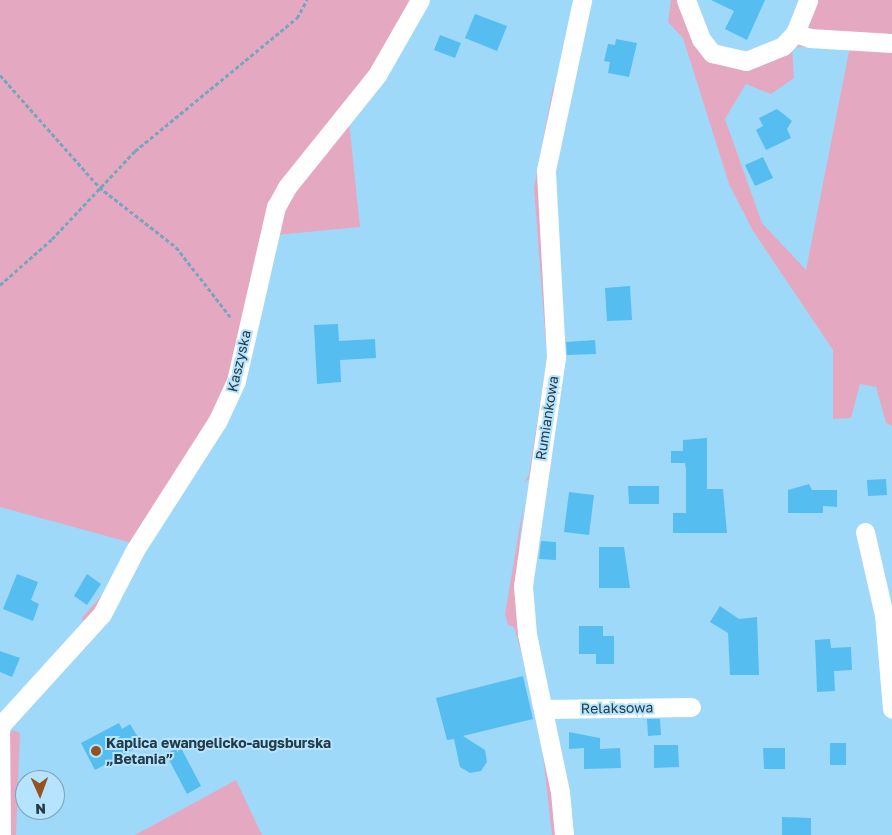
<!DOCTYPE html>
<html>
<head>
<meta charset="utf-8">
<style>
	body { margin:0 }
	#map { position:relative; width:892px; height:835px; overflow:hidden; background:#9fd9f9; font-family:"Golos Text",sans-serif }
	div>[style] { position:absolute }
	.green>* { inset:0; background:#e4a9c1 }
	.building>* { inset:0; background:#55bdf0 }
	.path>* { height:3px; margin-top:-1.5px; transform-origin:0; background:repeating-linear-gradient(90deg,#76a5be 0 4px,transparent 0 6.5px) }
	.minor>* { height:19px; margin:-9.5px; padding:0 9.5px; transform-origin:9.5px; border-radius:9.5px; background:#fff }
	.dots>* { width:14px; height:14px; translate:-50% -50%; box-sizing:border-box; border:2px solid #b6e4fe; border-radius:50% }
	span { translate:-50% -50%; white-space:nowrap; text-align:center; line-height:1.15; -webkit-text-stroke:4px #b6e4fe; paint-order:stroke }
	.street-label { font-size:14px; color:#243b48 }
	.poi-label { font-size:14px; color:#243b48; font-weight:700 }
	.left { translate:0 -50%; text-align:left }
	.north { position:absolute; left:15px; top:770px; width:50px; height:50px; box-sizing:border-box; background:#b6e4fe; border:1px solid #7ca0b5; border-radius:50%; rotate:178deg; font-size:14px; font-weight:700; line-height:20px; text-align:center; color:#243b48 }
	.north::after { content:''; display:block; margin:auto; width:18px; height:22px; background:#945221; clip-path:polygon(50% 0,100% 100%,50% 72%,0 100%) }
</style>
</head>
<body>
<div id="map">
	<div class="green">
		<div style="clip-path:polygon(0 0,414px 0,401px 28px,285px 185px,229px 389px,90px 623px,81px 619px,103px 594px,132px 543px,0 507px)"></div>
		<div style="clip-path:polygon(evenodd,671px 0,681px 0,697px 42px,767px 61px,815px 0,892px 0,892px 426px,886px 423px,876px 387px,860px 384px,851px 418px,833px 419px,833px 350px,753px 231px,729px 184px,683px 38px,668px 22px,671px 0,850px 46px,806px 270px,762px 223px,725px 119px,746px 84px,771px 94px,794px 78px,792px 47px,850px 46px)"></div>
		<div style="clip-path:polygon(553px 87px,557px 90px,549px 347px,530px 478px,524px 483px,529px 475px,547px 358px,534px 188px)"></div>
		<div style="clip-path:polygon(349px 121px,360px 227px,276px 235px,285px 202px)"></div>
		<div style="clip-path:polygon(524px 501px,519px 547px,558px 835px,552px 835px,538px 711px,514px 627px,508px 625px,505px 614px)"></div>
		<div style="clip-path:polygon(13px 730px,20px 733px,16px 835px,6px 835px,8px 735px)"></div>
		<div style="clip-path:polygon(236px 780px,262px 835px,135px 835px)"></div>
	</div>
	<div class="building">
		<div style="clip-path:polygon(711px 0,765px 0,747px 40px,725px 29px,734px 11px)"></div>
		<div style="clip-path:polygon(475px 14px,507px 26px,497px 51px,465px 38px)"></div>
		<div style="clip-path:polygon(440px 35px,461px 43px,455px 58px,434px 50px)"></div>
		<div style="clip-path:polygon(616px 39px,637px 43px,629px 77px,608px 73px,610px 62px,604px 61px,608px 44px,615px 45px)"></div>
		<div style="clip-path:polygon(777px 109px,792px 121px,787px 129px,791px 138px,766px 150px,756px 130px,763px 126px,759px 118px)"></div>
		<div style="clip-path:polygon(763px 157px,773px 178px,755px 186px,745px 165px)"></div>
		<div style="clip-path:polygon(630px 286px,632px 320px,607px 321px,605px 288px)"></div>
		<div style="clip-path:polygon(338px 324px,339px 341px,375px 339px,376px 358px,340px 360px,341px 382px,317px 384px,314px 325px)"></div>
		<div style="clip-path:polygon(595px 340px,596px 354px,567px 355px,566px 342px)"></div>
		<div style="clip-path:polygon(707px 438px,707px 489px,723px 489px,727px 533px,673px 533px,673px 513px,686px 513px,686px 469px,685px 463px,671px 463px,671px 451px,683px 451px,683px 440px)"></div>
		<div style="clip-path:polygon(886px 479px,887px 495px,868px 496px,867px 480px)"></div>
		<div style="clip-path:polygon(809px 484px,812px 490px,837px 490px,837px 507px,823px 506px,823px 513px,788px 513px,788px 490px)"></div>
		<div style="clip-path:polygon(628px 486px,659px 486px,659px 504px,629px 504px)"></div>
		<div style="clip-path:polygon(569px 492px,594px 495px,589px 535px,564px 532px)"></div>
		<div style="clip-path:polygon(541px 541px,556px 542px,556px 560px,539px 559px)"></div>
		<div style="clip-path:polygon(599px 547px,624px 547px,630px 588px,599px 588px)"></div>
		<div style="clip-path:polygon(17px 574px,38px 582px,31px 600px,39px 604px,33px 621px,3px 609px)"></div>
		<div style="clip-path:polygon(87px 574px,101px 584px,87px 605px,74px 596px)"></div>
		<div style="clip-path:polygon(720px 606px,739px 619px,757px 617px,759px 675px,730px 675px,728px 633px,710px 622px)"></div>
		<div style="clip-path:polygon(579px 626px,603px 626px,603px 636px,614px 636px,614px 664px,596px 664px,596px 654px,579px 654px)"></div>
		<div style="clip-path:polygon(830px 639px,831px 648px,851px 647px,852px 670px,834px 671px,835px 691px,817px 692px,815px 640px)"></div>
		<div style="clip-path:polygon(0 651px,20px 658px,12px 677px,0 672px)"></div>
		<div style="clip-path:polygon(523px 676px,533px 719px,463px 736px,485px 750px,487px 762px,481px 771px,470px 773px,460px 767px,454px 739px,447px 740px,436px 698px)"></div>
		<div style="clip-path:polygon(647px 719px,660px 719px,661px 735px,648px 736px)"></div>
		<div style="clip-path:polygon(119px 723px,122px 729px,130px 724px,139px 739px,130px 744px,134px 749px,95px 770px,81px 743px)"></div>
		<div style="clip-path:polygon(569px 732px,600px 738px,600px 749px,620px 748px,621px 768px,584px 769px,584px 748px,569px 749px)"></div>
		<div style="clip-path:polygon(830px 743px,846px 743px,846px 765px,830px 765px)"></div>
		<div style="clip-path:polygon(654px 745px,678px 745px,679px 767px,654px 768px)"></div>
		<div style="clip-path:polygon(180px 746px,201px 786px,187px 794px,166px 754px)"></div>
		<div style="clip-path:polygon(763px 748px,785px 748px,785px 769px,764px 769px)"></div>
		<div style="clip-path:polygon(782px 817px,811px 818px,811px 835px,782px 835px)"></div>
	</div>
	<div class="path">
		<div style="left:0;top:75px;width:149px;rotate:48.5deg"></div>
		<div style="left:99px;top:187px;width:98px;rotate:37.9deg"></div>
		<div style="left:176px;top:247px;width:91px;rotate:52.1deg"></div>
		<div style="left:0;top:285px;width:69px;rotate:-41.5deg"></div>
		<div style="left:52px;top:239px;width:121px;rotate:-46.7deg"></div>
		<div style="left:135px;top:151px;width:210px;rotate:-39.4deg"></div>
		<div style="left:297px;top:18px;width:21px;rotate:-61deg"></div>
	</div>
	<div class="minor">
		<div style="left:686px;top:0;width:42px;rotate:69deg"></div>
		<div style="left:701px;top:39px;width:18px;rotate:52deg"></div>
		<div style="left:712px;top:53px;width:35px;rotate:13deg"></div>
		<div style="left:746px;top:61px;width:40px;rotate:-22deg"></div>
		<div style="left:783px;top:46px;width:18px;rotate:-47deg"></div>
		<div style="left:795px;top:33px;width:35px;rotate:-68deg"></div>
		<div style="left:795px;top:33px;width:16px;rotate:18deg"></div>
		<div style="left:810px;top:38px;width:82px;rotate:3.5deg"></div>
		<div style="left:865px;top:532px;width:85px;rotate:77.1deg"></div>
		<div style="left:884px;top:615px;width:94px;rotate:85.1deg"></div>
		<div style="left:544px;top:709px;width:147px;rotate:-0.8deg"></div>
		<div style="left:1px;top:835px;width:109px;rotate:-90.5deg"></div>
		<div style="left:0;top:726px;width:151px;rotate:-47.7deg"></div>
		<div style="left:102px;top:614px;width:72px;rotate:-62.7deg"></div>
		<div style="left:135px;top:550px;width:152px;rotate:-57.4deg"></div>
		<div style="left:217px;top:422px;width:45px;rotate:-65.1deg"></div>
		<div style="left:236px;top:381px;width:179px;rotate:-77.1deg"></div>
		<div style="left:276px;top:207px;width:23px;rotate:-61deg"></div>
		<div style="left:287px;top:187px;width:144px;rotate:-51.2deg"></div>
		<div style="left:377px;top:75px;width:86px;rotate:-60.2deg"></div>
		<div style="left:564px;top:835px;width:43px;rotate:-95.3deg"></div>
		<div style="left:560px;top:792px;width:161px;rotate:-101.8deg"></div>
		<div style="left:527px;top:634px;width:48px;rotate:-94.8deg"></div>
		<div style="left:523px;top:586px;width:231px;rotate:-81.8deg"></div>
		<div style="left:556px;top:357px;width:187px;rotate:-93.1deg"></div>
		<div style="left:546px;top:170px;width:174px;rotate:-78deg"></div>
	</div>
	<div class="dots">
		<div style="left:96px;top:751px;background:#945221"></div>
	</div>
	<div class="street-label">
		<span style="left:239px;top:361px;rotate:-77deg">Kaszyska</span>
		<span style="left:547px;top:418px;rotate:-81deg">Rumiankowa</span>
		<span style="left:617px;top:708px;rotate:-1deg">Relaksowa</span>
	</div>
	<div class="poi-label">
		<span class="left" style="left:106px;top:751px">Kaplica ewangelicko-augsburska<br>„Betania”</span>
	</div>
	<div class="north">N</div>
</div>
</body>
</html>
